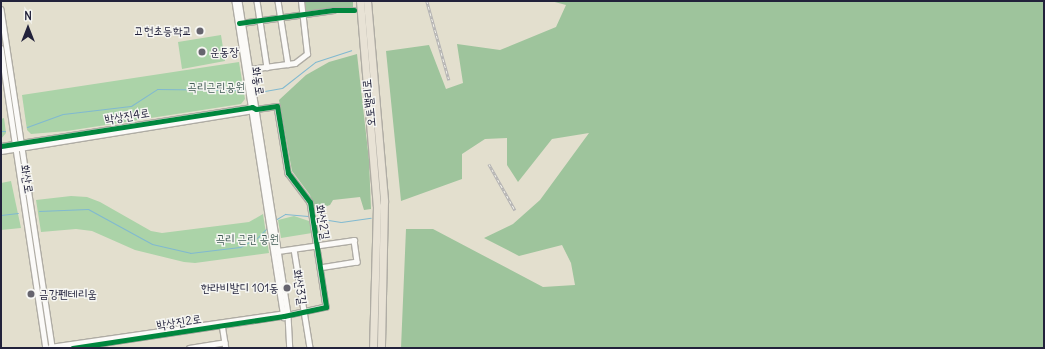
<!DOCTYPE html>
<html>
<head>
<meta charset="utf-8">
<style>
	body { margin:0 }
	#map { position:relative; width:1045px; height:349px; overflow:hidden; background:#e3dfce; font-family:Delius,"Poor Story",sans-serif }
	div>[style] { position:absolute }
	.green>* { inset:0; background:#abd3a8 }
	.forest>* { inset:0; background:#9ec49c }
	.stream>* { height:1px; margin:-0.5px; padding:0 0.5px; transform-origin:0.5px; border-radius:0.5px; background:#80b9d0 }
	.roads { filter:drop-shadow(1px 0 #afaca4) drop-shadow(-1px 0 #afaca4) drop-shadow(0 1px #afaca4) drop-shadow(0 -1px #afaca4) }
	.minor>* { height:4.5px; margin:-2.25px; padding:0 2.25px; transform-origin:2.25px; border-radius:2.25px; background:#fbfaf8 }
	.highway>* { height:7px; margin:-3.5px; padding:0 3.5px; transform-origin:3.5px; border-radius:3.5px; background:#e8e2d5 }
	.rail>* { height:2.5px; margin-top:-1.25px; transform-origin:0; background:repeating-linear-gradient(90deg,#f6f6f2 0 3px,#b3b2b3 0 6px); box-sizing:border-box; border-block:1px solid #b3b2b3 }
	.cycleway>* { height:5px; margin:-2.5px; padding:0 2.5px; transform-origin:2.5px; border-radius:2.5px; background:#00873e }
	.dots>* { width:11px; height:11px; translate:-50% -50%; box-sizing:border-box; border:2px solid #f6f6f2; border-radius:50% }
	span { translate:-50% -50%; white-space:nowrap; text-align:center; line-height:1.15; -webkit-text-stroke:3px #f6f6f2; paint-order:stroke }
	.poi-label { font-size:12px; color:#22223b }
	.right { translate:-100% -50%; text-align:right }
	.left { translate:0 -50%; text-align:left }
	.street-label { font-size:12px; color:#22223b }
	.park-label { font-size:12px; color:#425c56 }
	.frame { position:absolute; inset:0; border:2px solid #22223b; pointer-events:none }
	.north { position:absolute; left:8px; top:8px; width:40px; height:40px; -webkit-text-stroke:3px #f6f6f2; paint-order:stroke; rotate:0deg; font-size:11px; font-weight:700; line-height:16px; text-align:center; color:#22223b }
	.north::after { content:''; display:block; margin:auto; width:14px; height:18px; background:#22223b; clip-path:polygon(50% 0,100% 100%,50% 72%,0 100%) }
</style>
</head>
<body>
<div id="map">
	<div class="green">
		<div style="clip-path:polygon(221px 35px,225px 61px,182px 69px,178px 42px)"></div>
		<div style="clip-path:polygon(239px 62px,245px 99px,241px 104px,67px 131px,31px 134px,27px 130px,22px 95px)"></div>
		<div style="clip-path:polygon(4px 118px,6px 133px,1px 139px,1px 119px)"></div>
		<div style="clip-path:polygon(11px 181px,21px 228px,1px 230px,1px 183px)"></div>
		<div style="clip-path:polygon(71px 196px,87px 197px,100px 202px,151px 231px,162px 233px,249px 222px,263px 214px,269px 253px,195px 263px,184px 262px,135px 250px,92px 231px,76px 229px,41px 232px,36px 200px)"></div>
		<div style="clip-path:polygon(294px 216px,309px 221px,312px 233px,281px 238px,278px 220px)"></div>
	</div>
	<div class="forest">
		<div style="clip-path:polygon(303px 1px,353px 1px,353px 8px,308px 12px,304px 10px)"></div>
		<div style="clip-path:polygon(551px 1px,1044px 1px,1044px 348px,401px 348px,406px 229px,433px 229px,543px 287px,575px 285px,571px 263px,562px 245px,519px 256px,484px 238px,513px 224px,540px 200px,589px 133px,552px 139px,518px 182px,507px 165px,507px 138px,485px 139px,462px 154px,462px 179px,401px 201px,386px 51px,429px 45px,446px 89px,463px 83px,457px 44px,500px 50px,556px 27px,566px 5px)"></div>
		<div style="clip-path:polygon(357px 54px,369px 160px,371px 209px,364px 210px,360px 197px,333px 200px,330px 205px,319px 209px,313px 205px,310px 195px,292px 171px,279px 100px,306px 75px,329px 62px)"></div>
	</div>
	<div class="stream">
		<div style="left:259px;top:92px;width:23px;rotate:-10deg"></div>
		<div style="left:282px;top:88px;width:42px;rotate:-38.2deg"></div>
		<div style="left:315px;top:62px;width:38px;rotate:-18deg"></div>
		<div style="left:27px;top:127px;width:38px;rotate:-20deg"></div>
		<div style="left:63px;top:114px;width:68px;rotate:-6.7deg"></div>
		<div style="left:131px;top:106px;width:31px;rotate:-33deg"></div>
		<div style="left:157px;top:89px;width:86px;rotate:0.7deg"></div>
		<div style="left:1px;top:131px;width:4px"></div>
		<div style="left:39px;top:211px;width:49px;rotate:-2.3deg"></div>
		<div style="left:88px;top:209px;width:73px;rotate:28.7deg"></div>
		<div style="left:152px;top:244px;width:39px;rotate:13deg"></div>
		<div style="left:190px;top:253px;width:50px;rotate:-6.8deg"></div>
		<div style="left:240px;top:247px;width:19px;rotate:-28deg"></div>
		<div style="left:257px;top:238px;width:16px;rotate:-45deg"></div>
		<div style="left:1px;top:215px;width:17px;rotate:-7deg"></div>
		<div style="left:316px;top:218px;width:25px;rotate:9deg"></div>
		<div style="left:341px;top:222px;width:30px;rotate:-8deg"></div>
		<div style="left:275px;top:220px;width:12px;rotate:-31deg"></div>
		<div style="left:285px;top:214px;width:23px;rotate:5deg"></div>
	</div>
	<div class="roads">
		<div class="minor">
			<div style="left:235px;top:1px;width:320px;rotate:81.2deg"></div>
			<div style="left:239px;top:1px;width:318px;rotate:81.1deg"></div>
			<div style="left:288px;top:315px;width:33px;rotate:87deg"></div>
			<div style="left:257px;top:1px;width:67px;rotate:81.4deg"></div>
			<div style="left:278px;top:1px;width:64px;rotate:81deg"></div>
			<div style="left:1px;top:9px;width:343px;rotate:81.4deg"></div>
			<div style="left:241px;top:23px;width:93px;rotate:-8deg"></div>
			<div style="left:333px;top:10px;width:21px"></div>
			<div style="left:1px;top:48px;width:303px;rotate:81.5deg"></div>
			<div style="left:250px;top:69px;width:45px;rotate:-7.6deg"></div>
			<div style="left:295px;top:63px;width:15px;rotate:-37deg"></div>
			<div style="left:307px;top:54px;width:53px;rotate:-96.5deg"></div>
			<div style="left:1px;top:146px;width:254px;rotate:-8.8deg"></div>
			<div style="left:252px;top:107px;width:4px;rotate:27deg"></div>
			<div style="left:256px;top:109px;width:21px;rotate:-8deg"></div>
			<div style="left:277px;top:106px;width:68px;rotate:80.7deg"></div>
			<div style="left:288px;top:173px;width:36px;rotate:53deg"></div>
			<div style="left:310px;top:202px;width:106px;rotate:81.3deg"></div>
			<div style="left:326px;top:307px;width:43px;rotate:167.9deg"></div>
			<div style="left:284px;top:316px;width:214px;rotate:171.4deg"></div>
			<div style="left:1px;top:151px;width:257px;rotate:-9.2deg"></div>
			<div style="left:294px;top:249px;width:100px;rotate:80.8deg"></div>
			<div style="left:278px;top:251px;width:77px;rotate:-8.2deg"></div>
			<div style="left:354px;top:240px;width:22px;rotate:82deg"></div>
			<div style="left:357px;top:262px;width:37px;rotate:171deg"></div>
			<div style="left:222px;top:324px;width:24px;rotate:81deg"></div>
			<div style="left:50px;top:347px;width:238px;rotate:-8.2deg"></div>
			<div style="left:189px;top:348px;width:36px;rotate:-9deg"></div>
		</div>
		<div class="highway">
			<div style="left:360px;top:1px;width:206px;rotate:85.3deg"></div>
			<div style="left:377px;top:206px;width:142px;rotate:91.6deg"></div>
			<div style="left:367px;top:1px;width:201px;rotate:85.1deg"></div>
			<div style="left:384px;top:201px;width:147px;rotate:91.2deg"></div>
		</div>
	</div>
	<div class="rail">
		<div style="left:427px;top:1px;width:82px;rotate:74.4deg"></div>
		<div style="left:489px;top:164px;width:53px;rotate:60.5deg"></div>
	</div>
	<div class="cycleway">
		<div style="left:239px;top:23px;width:95px;rotate:-7.9deg"></div>
		<div style="left:333px;top:10px;width:21px"></div>
		<div style="left:1px;top:146px;width:254px;rotate:-8.8deg"></div>
		<div style="left:252px;top:107px;width:4px;rotate:27deg"></div>
		<div style="left:256px;top:109px;width:21px;rotate:-8deg"></div>
		<div style="left:277px;top:106px;width:68px;rotate:80.7deg"></div>
		<div style="left:288px;top:173px;width:36px;rotate:53deg"></div>
		<div style="left:310px;top:202px;width:106px;rotate:81.3deg"></div>
		<div style="left:326px;top:307px;width:43px;rotate:167.9deg"></div>
		<div style="left:284px;top:316px;width:214px;rotate:171.4deg"></div>
	</div>
	<div class="dots">
		<div style="left:200px;top:31px;background:#66646e"></div>
		<div style="left:202px;top:52px;background:#66646e"></div>
		<div style="left:287px;top:288px;background:#66646e"></div>
		<div style="left:31px;top:294px;background:#66646e"></div>
	</div>
	<div class="poi-label">
		<span class="right" style="left:192px;top:31px">고헌초등학교</span>
		<span class="left" style="left:210px;top:52px">운동장</span>
		<span class="right" style="left:279px;top:288px">한라비발디 101동</span>
		<span class="left" style="left:39px;top:294px">금강펜테리움</span>
	</div>
	<div class="street-label">
		<span style="left:258px;top:81px;rotate:81deg">화동로</span>
		<span style="left:369px;top:103px;rotate:-96deg">오토밸리로</span>
		<span style="left:127px;top:116px;rotate:-9deg">박상진4로</span>
		<span style="left:27px;top:179px;rotate:81deg">화산로</span>
		<span style="left:323px;top:222px;rotate:80deg">화산2길</span>
		<span style="left:300px;top:287px;rotate:81deg">화산3길</span>
		<span style="left:179px;top:322px;rotate:-9deg">박상진2로</span>
	</div>
	<div class="park-label">
		<span style="left:216px;top:87px">곡리근린공원</span>
		<span style="left:247px;top:239px">곡리 근린 공원</span>
	</div>
	<div class="frame"></div>
	<div class="north">N</div>
</div>
</body>
</html>
